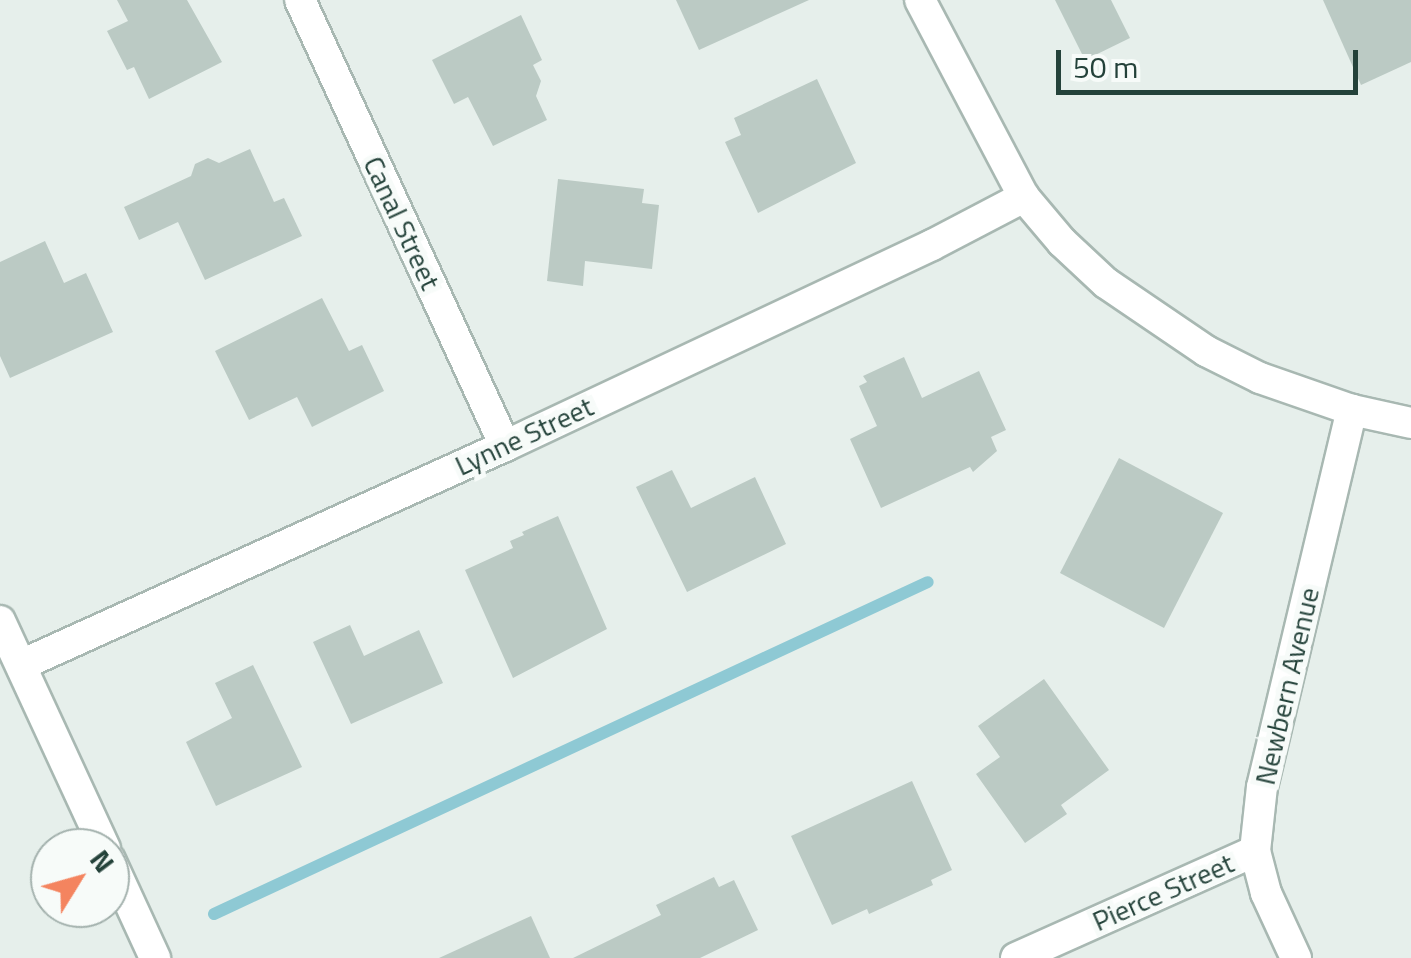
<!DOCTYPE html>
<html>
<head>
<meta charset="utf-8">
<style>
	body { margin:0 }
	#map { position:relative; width:1411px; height:958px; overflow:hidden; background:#e6efeb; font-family:"Titillium Web",sans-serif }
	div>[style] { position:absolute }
	.stream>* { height:12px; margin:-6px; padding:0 6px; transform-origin:6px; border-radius:6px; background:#8ec9d4 }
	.building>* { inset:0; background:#bbcac4 }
	.roads { filter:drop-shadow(2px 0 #a8b8b2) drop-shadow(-2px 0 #a8b8b2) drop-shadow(0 2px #a8b8b2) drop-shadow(0 -2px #a8b8b2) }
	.minor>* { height:30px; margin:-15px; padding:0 15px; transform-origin:15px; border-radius:15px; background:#fff }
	span { translate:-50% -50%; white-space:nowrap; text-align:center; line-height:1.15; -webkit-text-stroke:10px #f7fbf9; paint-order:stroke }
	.street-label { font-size:28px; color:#24423a }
	.north { position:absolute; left:30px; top:828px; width:100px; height:100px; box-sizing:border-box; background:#f7fbf9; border:2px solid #a3b1ad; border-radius:50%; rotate:53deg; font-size:28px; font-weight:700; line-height:40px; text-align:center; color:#24423a }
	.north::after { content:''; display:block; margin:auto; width:35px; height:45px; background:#f4845f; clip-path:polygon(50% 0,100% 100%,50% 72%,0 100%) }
	.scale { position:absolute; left:1056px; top:50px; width:302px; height:45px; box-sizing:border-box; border:5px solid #24423a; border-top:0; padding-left:12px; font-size:30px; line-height:35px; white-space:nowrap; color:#24423a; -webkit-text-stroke:8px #f7fbf9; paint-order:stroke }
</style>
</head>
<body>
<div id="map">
	<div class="stream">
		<div style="left:214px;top:914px;width:787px;rotate:-24.94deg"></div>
	</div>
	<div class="building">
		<div style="clip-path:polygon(117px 0,187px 0,222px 62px,149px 99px,134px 67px,127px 70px,107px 31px,128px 21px)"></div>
		<div style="clip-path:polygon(676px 0,809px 0,699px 50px)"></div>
		<div style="clip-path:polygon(1055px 0,1111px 0,1130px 38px,1085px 60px)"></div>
		<div style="clip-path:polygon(1323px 0,1411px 0,1411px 62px,1361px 85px)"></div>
		<div style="clip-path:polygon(521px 15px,542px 60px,533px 65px,541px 81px,536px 96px,547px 120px,493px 146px,468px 97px,454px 104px,432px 60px)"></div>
		<div style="clip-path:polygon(817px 79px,856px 163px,758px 213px,725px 142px,741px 135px,734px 118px)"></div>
		<div style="clip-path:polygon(250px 149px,274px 202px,284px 198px,302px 236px,205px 280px,178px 222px,139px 240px,124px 207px,191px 176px,195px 164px,208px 158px,219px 163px)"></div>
		<div style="clip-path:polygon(558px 179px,644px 189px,642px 203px,659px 205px,652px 269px,585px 261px,583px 286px,547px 281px)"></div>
		<div style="clip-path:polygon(45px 241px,64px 283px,86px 273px,113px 332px,10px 378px,0 356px,0 262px)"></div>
		<div style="clip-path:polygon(322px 298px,349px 351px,362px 345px,384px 391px,312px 427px,297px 397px,249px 420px,215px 351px)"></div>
		<div style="clip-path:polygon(904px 357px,922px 398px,979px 371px,1006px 430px,991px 437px,997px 451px,973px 472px,970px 467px,881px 508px,850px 439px,877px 426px,859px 386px,867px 382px,863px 376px)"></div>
		<div style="clip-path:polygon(1119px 458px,1223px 513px,1164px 628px,1060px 573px)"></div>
		<div style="clip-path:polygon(672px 470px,691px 508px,755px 477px,786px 544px,687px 592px,636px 487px)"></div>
		<div style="clip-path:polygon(558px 516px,607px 629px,513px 678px,465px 570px,513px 548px,510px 541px,524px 535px,522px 532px)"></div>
		<div style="clip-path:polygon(350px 625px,364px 656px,419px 630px,443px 683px,351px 724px,313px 642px)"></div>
		<div style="clip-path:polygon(253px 665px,302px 767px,216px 806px,186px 742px,232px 718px,215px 683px)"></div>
		<div style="clip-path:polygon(1044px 679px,1109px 770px,1061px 805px,1067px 814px,1025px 843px,976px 774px,1000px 757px,978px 726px)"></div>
		<div style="clip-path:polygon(912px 781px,952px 870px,931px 880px,933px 885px,869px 914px,867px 909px,832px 925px,791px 836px)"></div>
		<div style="clip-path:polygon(714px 877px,719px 887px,734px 880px,758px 930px,700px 958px,573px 958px,661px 915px,656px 905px)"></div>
		<div style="clip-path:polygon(531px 916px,550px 958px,439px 958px)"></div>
	</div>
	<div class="roads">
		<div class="minor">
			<div style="left:300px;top:0;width:491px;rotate:65.3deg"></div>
			<div style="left:920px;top:0;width:223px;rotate:62.2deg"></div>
			<div style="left:1024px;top:197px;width:59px;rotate:49.8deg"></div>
			<div style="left:1062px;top:242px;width:60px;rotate:43deg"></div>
			<div style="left:1106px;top:283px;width:121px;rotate:34.2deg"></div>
			<div style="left:1206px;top:351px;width:60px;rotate:26.6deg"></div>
			<div style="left:1260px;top:378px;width:97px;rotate:19.2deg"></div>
			<div style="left:1352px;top:410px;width:60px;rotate:12.4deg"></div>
			<div style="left:0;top:621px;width:250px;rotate:65.2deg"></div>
			<div style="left:21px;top:665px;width:531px;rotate:-24.35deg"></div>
			<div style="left:505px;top:446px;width:472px;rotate:-25.2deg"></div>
			<div style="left:932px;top:245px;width:104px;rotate:-27.6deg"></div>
			<div style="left:110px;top:860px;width:108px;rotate:65.3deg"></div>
			<div style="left:1016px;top:958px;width:262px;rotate:-24.1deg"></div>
			<div style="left:1296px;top:958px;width:72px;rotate:-114.8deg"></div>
			<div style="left:1266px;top:893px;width:43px;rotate:-104.7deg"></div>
			<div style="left:1255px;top:851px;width:64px;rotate:-83.8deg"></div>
			<div style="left:1262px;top:787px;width:388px;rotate:-76.6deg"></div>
		</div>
	</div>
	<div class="street-label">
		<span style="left:402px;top:223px;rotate:65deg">Canal Street</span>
		<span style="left:524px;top:436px;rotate:-25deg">Lynne Street</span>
		<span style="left:1287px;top:686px;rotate:-77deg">Newbern Avenue</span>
		<span style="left:1163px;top:892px;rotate:-24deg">Pierce Street</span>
	</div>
	<div class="north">N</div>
	<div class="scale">50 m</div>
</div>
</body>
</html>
